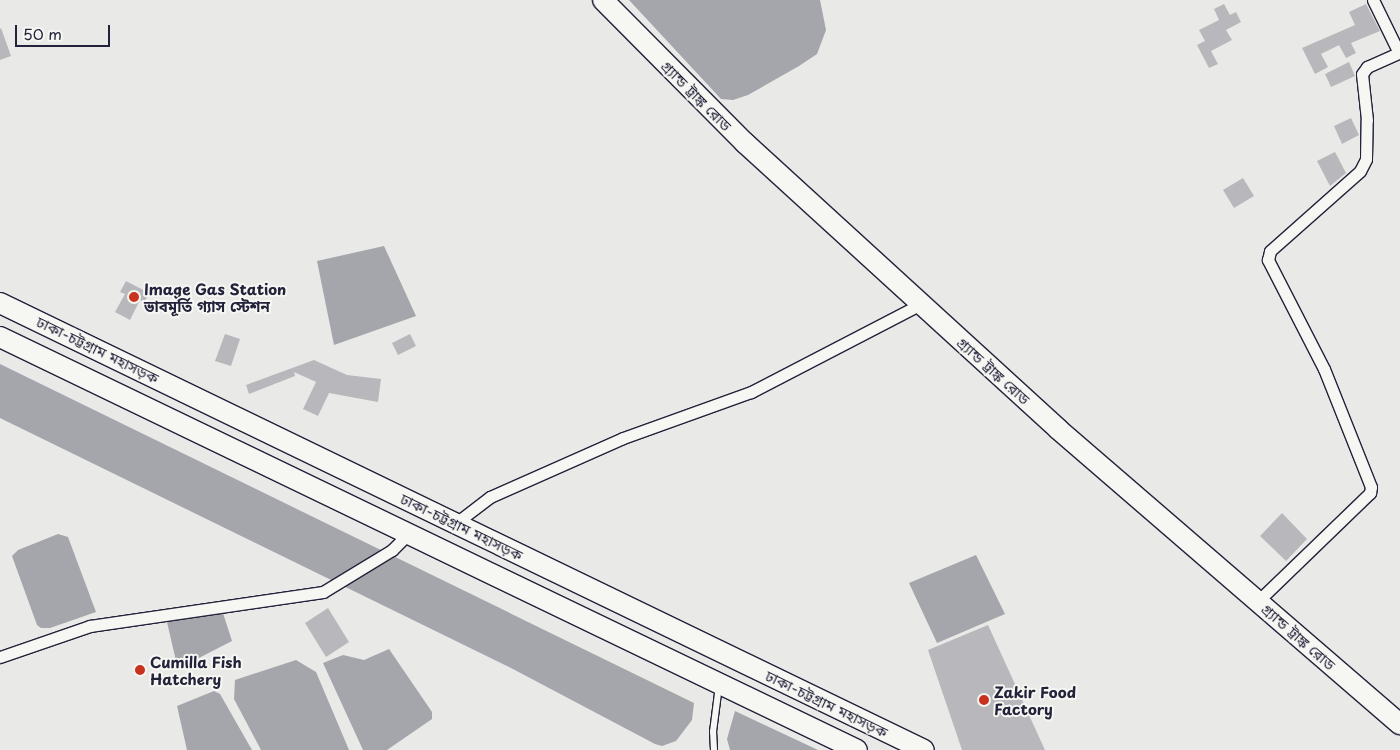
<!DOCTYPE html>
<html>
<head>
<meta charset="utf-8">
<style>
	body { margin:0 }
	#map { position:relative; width:1400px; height:750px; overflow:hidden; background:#e9e9e7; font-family:"Playpen Sans","Noto Sans Bengali",sans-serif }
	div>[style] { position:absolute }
	.water>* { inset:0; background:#a5a5ac }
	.building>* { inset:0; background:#b8b8bc }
	.roads { filter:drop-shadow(1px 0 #22223b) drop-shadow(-1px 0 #22223b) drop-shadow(0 1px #22223b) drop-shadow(0 -1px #22223b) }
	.lane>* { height:5.5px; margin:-2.75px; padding:0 2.75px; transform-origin:2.75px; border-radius:2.75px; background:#f6f6f2 }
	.street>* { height:11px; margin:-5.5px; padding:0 5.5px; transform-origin:5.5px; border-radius:5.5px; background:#f6f6f2 }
	.highway>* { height:20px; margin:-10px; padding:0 10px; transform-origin:10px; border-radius:10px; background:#f6f6f2 }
	.dots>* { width:14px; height:14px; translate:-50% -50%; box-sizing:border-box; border:2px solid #f6f6f2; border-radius:50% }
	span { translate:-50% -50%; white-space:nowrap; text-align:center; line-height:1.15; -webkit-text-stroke:4px #f6f6f2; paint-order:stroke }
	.street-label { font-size:15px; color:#22223b }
	.poi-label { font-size:15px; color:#22223b; font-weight:700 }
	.left { translate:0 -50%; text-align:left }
	.scale { position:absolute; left:15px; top:25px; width:95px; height:22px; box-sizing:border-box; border:2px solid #22223b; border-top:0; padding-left:6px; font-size:15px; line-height:18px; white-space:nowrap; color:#22223b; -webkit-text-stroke:4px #f6f6f2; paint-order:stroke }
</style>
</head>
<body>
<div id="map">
	<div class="water">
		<div style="clip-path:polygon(629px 0,820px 0,826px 30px,817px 54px,799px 66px,748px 95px,733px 100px,721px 99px)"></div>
		<div style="clip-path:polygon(384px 246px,416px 316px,334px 345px,317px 261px)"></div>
		<div style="clip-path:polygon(0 364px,694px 703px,692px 720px,676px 741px,662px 746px,655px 744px,511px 668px,0 418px)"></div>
		<div style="clip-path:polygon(58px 534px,68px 537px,96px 612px,50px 628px,41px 628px,37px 625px,12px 556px,18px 550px)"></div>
		<div style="clip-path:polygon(976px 555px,1005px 614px,937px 643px,909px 583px)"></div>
		<div style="clip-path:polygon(222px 610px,232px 641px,191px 662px,176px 661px,167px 622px)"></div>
		<div style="clip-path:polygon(389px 649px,432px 712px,432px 719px,387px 750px,363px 750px,323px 663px,343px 655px,364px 660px)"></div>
		<div style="clip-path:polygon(296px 660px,316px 672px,349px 750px,261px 750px,234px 699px,235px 680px)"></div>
		<div style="clip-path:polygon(214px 691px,220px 694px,252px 750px,187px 750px,177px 706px)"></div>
		<div style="clip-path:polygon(735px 711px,818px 750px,730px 750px,727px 739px)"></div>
	</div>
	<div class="building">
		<div style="clip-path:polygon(1224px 4px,1230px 15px,1236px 12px,1241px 22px,1226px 30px,1232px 40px,1211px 51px,1218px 64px,1209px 68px,1197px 45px,1205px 41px,1199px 30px,1219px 20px,1214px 9px)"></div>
		<div style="clip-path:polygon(1366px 4px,1380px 31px,1351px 43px,1356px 53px,1346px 58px,1339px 45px,1321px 54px,1328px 67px,1315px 74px,1302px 48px,1355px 25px,1349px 12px)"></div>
		<div style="clip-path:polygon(1px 28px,11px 56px,0 60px,0 29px)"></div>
		<div style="clip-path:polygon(1349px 62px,1355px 76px,1331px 87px,1325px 74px)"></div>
		<div style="clip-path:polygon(1351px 118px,1359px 135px,1342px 144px,1334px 126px)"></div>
		<div style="clip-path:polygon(1335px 152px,1346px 173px,1330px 186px,1317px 161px)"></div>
		<div style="clip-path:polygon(1243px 178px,1254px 196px,1234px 208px,1223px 190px)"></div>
		<div style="clip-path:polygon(126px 281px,149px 293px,144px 303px,140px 300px,130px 320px,115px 312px,125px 294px,120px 292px)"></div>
		<div style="clip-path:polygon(225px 334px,240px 339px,231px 366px,215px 361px)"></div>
		<div style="clip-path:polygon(410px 334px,416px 346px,398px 355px,392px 343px)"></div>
		<div style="clip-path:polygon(314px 360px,347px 375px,381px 379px,378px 402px,329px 393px,318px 416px,303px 409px,316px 382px,294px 372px,295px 376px,249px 394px,246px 385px)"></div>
		<div style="clip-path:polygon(1282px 513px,1307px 539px,1286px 561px,1260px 536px)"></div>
		<div style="clip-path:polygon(328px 608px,349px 642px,326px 657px,305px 623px)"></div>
		<div style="clip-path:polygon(988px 625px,1045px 750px,962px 750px,928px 650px)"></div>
	</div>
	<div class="roads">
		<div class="lane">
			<div style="left:714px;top:750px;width:18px;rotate:-93deg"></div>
			<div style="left:713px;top:732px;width:46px;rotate:-82.6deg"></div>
		</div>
		<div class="street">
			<div style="left:456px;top:523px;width:43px;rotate:-37.4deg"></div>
			<div style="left:490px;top:497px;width:145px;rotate:-23.9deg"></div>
			<div style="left:623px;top:438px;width:136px;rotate:-19.8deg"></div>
			<div style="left:751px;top:392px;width:191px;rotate:-27.4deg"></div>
			<div style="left:1258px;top:601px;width:156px;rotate:-44deg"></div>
			<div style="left:1370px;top:493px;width:6px;rotate:-81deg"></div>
			<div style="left:1371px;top:487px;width:127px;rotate:-111.7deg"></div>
			<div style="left:1324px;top:369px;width:123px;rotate:-117.2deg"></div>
			<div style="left:1268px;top:260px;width:9px;rotate:-77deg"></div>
			<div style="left:1270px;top:251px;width:120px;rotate:-41.6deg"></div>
			<div style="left:1360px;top:171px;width:13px;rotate:-63deg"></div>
			<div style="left:1366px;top:159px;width:39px;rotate:-89deg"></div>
			<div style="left:1367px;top:120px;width:46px;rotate:-96.2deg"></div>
			<div style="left:1362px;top:74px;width:9px;rotate:-54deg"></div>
			<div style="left:1367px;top:67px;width:35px;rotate:-24deg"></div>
			<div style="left:1399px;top:53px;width:59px;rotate:-116.1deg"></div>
			<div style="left:0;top:657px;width:95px;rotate:-19deg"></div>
			<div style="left:90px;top:626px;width:235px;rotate:-8.3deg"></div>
			<div style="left:323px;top:592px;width:81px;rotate:-31.3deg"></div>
			<div style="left:392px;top:550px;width:24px;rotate:-45deg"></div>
		</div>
		<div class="highway">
			<div style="left:603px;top:0;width:202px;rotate:45.2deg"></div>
			<div style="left:745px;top:143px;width:424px;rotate:42.4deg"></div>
			<div style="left:1058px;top:429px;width:452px;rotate:40.8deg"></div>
			<div style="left:0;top:303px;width:1026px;rotate:25.82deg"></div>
			<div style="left:0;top:337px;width:951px;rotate:25.73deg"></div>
		</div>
	</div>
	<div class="dots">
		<div style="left:134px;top:297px;background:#c8321e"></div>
		<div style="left:140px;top:670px;background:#c8321e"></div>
		<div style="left:984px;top:700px;background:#c8321e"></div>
	</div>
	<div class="street-label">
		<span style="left:697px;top:95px;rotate:45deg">গ্র্যান্ড ট্রাঙ্ক রোড</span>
		<span style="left:98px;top:349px;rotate:26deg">ঢাকা-চট্টগ্রাম মহাসড়ক</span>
		<span style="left:994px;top:370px;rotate:42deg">গ্র্যান্ড ট্রাঙ্ক রোড</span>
		<span style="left:462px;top:526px;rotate:26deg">ঢাকা-চট্টগ্রাম মহাসড়ক</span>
		<span style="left:1299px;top:636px;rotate:41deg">গ্র্যান্ড ট্রাঙ্ক রোড</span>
		<span style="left:827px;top:703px;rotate:26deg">ঢাকা-চট্টগ্রাম মহাসড়ক</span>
	</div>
	<div class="poi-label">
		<span class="left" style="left:144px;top:297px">Image Gas Station<br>ভাবমূর্তি গ্যাস স্টেশন</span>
		<span class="left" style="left:150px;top:670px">Cumilla Fish<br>Hatchery</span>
		<span class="left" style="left:994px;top:700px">Zakir Food<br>Factory</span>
	</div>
	<div class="scale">50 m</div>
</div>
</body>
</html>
